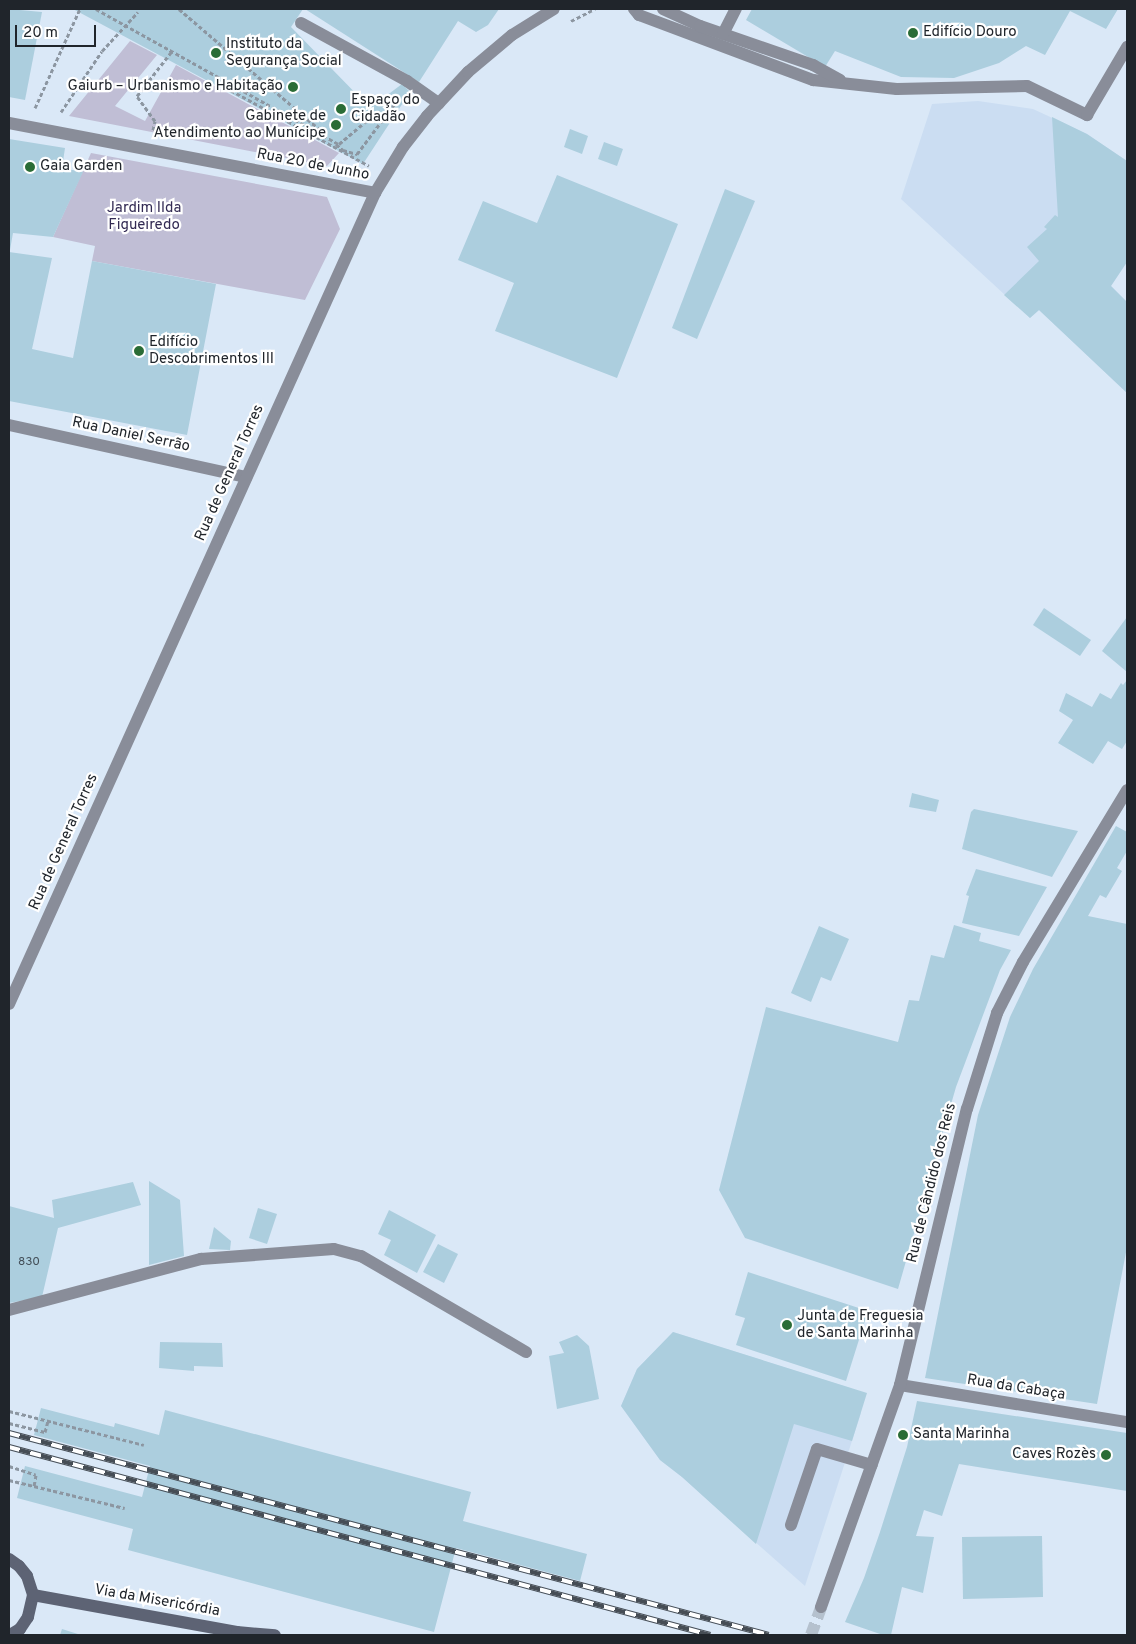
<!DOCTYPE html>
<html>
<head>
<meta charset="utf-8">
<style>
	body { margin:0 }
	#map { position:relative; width:1136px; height:1644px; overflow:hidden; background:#dae8f7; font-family:Overpass,sans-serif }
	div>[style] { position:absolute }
	.built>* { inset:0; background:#cbddf2 }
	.green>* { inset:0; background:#c0bed5 }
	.building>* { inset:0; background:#accede }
	.minor-tunnel>* { height:12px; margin-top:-6px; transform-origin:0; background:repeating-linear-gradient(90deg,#b5c1ce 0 12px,transparent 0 18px) }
	.path>* { height:3px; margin-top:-1.5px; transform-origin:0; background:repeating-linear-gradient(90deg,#8c96a1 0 4px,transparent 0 6.5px) }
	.service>* { height:12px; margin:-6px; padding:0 6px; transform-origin:6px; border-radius:6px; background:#898d99 }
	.minor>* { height:12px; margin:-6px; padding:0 6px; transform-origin:6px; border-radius:6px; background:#898d99 }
	.tertiary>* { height:12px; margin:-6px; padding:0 6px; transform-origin:6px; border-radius:6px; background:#898d99 }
	.secondary>* { height:12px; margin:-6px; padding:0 6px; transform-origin:6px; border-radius:6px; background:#5d6374 }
	.rail>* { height:5.5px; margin-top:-2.75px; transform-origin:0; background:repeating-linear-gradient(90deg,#fff 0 11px,#464d55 0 22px); box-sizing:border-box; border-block:1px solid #464d55 }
	.dots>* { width:14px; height:14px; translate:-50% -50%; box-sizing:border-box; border:2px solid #fff; border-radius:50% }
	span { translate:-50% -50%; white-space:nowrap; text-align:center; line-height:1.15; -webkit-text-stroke:4.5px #fff; paint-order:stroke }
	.number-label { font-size:12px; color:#434f58 }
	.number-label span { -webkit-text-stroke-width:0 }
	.poi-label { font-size:15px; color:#20252b }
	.left { translate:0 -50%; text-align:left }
	.right { translate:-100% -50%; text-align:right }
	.street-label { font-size:15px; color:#20252b }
	.park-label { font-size:15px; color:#322a53 }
	.frame { position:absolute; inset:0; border:10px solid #20252b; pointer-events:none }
	.scale { position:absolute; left:15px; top:25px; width:81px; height:22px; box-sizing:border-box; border:2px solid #20252b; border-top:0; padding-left:6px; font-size:15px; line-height:18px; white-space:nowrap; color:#20252b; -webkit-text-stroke:4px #fff; paint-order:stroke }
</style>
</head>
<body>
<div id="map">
	<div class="built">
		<div style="clip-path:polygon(978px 101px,1033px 109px,1087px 134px,1127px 161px,1127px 262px,1111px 286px,1127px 302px,1127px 393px,1039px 310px,1030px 318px,901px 199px,932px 104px)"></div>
		<div style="clip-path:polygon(673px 1332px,850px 1388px,844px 1407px,861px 1413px,805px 1586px,682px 1477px,660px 1460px,621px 1406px,637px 1369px)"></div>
	</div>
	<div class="green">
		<div style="clip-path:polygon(130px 41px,157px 55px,115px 106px,145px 121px,176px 65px,339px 153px,327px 166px,69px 116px)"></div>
		<div style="clip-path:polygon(91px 153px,327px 197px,340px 229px,305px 300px,92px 261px,95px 246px,53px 237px)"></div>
	</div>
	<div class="building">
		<div style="clip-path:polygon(9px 9px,42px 12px,25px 100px,9px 97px)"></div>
		<div style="clip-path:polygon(73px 9px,303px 9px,291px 27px,370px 108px,402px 84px,410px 92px,363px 164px)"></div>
		<div style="clip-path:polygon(305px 9px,499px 9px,488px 25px,476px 32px,458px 21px,419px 82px)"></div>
		<div style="clip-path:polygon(752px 9px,1118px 9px,1106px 29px,1070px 11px,1045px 55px,1026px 46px,999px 63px,954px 78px,901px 77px,835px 51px,825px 67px,746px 20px)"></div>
		<div style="clip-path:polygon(1052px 117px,1087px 134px,1127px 161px,1127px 262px,1111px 286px,1127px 302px,1127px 393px,1039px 310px,1030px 318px,1004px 295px,1039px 261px,1027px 247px,1047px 229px,1044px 227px,1055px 215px,1058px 217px)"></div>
		<div style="clip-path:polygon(570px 129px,588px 136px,582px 154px,564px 147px)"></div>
		<div style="clip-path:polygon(9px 139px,65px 148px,62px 168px,83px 172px,53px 237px,13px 233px,10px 250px)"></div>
		<div style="clip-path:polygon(604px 142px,623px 149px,617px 166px,598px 159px)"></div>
		<div style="clip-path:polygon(557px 175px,678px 224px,617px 378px,495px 331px,514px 283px,458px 260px,483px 201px,537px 223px)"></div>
		<div style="clip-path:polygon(725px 189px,755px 201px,697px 339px,672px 328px)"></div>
		<div style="clip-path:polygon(9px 252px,52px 258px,32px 349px,73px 358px,92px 261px,216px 284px,187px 435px,9px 401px)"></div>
		<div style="clip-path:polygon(1044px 608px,1091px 640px,1080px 656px,1033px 625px)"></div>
		<div style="clip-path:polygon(1127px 617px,1127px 672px,1102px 651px)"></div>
		<div style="clip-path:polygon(1127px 680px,1127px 741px,1122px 749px,1108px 741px,1093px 764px,1058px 743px,1073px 720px,1059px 711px,1066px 693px,1092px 707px,1100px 693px,1111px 699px,1121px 683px,1123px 685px)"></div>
		<div style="clip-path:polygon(912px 793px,939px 800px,936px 812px,909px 807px)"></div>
		<div style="clip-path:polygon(974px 809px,1078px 831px,1052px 877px,962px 849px,971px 812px)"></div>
		<div style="clip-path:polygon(1116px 826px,1127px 832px,1127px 851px,1117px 868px,1122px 871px,1106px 898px,1100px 895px,1088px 916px,1127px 924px,1127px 1247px,1097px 1404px,925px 1378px,978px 1115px,1010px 1017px,1033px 969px)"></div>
		<div style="clip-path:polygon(976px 869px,1047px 887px,1019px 936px,962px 923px,969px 896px,966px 895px)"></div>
		<div style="clip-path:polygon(954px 925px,981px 933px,979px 941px,1011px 950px,1000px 970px,956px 1087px,898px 1289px,745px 1238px,719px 1190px,766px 1007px,898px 1042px,909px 1000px,919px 1001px,931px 955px,944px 958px)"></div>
		<div style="clip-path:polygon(819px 926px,849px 939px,831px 981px,821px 977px,811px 1002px,791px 993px)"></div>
		<div style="clip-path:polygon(149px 1181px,180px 1200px,184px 1256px,149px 1265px)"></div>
		<div style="clip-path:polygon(133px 1182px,141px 1205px,58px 1228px,42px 1297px,9px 1303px,9px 1206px,54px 1218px,52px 1200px)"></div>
		<div style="clip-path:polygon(258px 1208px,277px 1214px,267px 1244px,249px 1238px)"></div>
		<div style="clip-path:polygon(389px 1210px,436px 1235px,417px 1273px,384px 1255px,391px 1240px,378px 1234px)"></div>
		<div style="clip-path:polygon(214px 1227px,231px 1241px,230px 1250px,209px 1249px)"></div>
		<div style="clip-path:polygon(438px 1244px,458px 1254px,444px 1283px,423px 1272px)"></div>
		<div style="clip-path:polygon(748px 1272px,868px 1311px,846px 1381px,736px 1345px,745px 1318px,735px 1315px)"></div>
		<div style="clip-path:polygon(673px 1332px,867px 1393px,852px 1441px,794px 1424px,756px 1544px,682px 1477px,660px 1460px,621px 1406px,637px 1369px)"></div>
		<div style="clip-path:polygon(577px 1335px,589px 1346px,599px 1399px,557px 1409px,549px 1356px,564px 1353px,559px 1342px)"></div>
		<div style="clip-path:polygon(160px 1342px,222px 1343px,223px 1367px,194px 1366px,194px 1371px,159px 1368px)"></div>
		<div style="clip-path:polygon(917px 1401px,1127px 1433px,1127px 1491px,959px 1464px,942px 1516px,924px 1510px,916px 1536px,934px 1537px,923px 1593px,902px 1587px,891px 1635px,883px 1635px,845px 1622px,864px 1578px,880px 1532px,907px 1447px)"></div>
		<div style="clip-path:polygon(41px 1408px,114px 1427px,115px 1423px,159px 1435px,165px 1410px,471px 1492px,463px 1521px,587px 1554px,580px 1581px,456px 1548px,434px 1632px,128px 1550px,133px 1529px,17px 1498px,25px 1466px,142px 1497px,150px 1466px,34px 1435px)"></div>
		<div style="clip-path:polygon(1042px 1536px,1043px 1597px,963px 1599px,962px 1537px)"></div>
		<div style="clip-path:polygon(62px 1629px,81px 1635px,60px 1635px)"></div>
	</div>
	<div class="minor-tunnel">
		<div style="left:811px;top:1635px;width:30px;rotate:-70deg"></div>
	</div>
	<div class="path">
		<div style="left:96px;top:9px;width:278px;rotate:29.1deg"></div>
		<div style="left:339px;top:144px;width:51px;rotate:-40.2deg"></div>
		<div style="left:378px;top:111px;width:9px;rotate:49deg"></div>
		<div style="left:179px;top:9px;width:194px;rotate:40.6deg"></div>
		<div style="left:571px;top:21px;width:27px;rotate:-27deg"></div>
		<div style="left:225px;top:87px;width:164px;rotate:28.7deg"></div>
		<div style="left:35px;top:108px;width:109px;rotate:-65.6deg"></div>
		<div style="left:61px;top:112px;width:73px;rotate:-56.1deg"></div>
		<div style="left:102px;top:51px;width:53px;rotate:-47.3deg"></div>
		<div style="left:153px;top:130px;width:9px;rotate:-77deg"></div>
		<div style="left:155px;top:121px;width:31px;rotate:-126deg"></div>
		<div style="left:137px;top:96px;width:57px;rotate:-52.1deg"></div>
		<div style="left:336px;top:144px;width:9px;rotate:41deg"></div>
		<div style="left:343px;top:150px;width:15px;rotate:16deg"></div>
		<div style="left:357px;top:154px;width:70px;rotate:-53.1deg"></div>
		<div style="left:9px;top:1411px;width:139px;rotate:14.1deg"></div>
		<div style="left:9px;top:1423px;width:37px;rotate:14deg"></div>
		<div style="left:45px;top:1432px;width:11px;rotate:-75deg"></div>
		<div style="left:9px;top:1466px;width:28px;rotate:18deg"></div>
		<div style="left:36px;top:1475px;width:11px;rotate:100deg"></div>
		<div style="left:9px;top:1480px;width:119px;rotate:13.6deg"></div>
	</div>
	<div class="service">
		<div style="left:634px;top:9px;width:8px;rotate:50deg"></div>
		<div style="left:639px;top:15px;width:186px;rotate:20.5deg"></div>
		<div style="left:813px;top:80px;width:84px;rotate:6.1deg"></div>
		<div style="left:897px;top:89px;width:130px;rotate:-1.3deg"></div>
		<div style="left:1027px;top:86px;width:67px;rotate:25.8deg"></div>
		<div style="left:1087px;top:115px;width:79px;rotate:-59.5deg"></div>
		<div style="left:663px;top:9px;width:41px;rotate:24.7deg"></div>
		<div style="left:700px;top:26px;width:120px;rotate:19deg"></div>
		<div style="left:813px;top:65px;width:31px;rotate:29deg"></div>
		<div style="left:301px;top:23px;width:121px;rotate:28.7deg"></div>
		<div style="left:407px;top:81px;width:39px;rotate:35deg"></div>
		<div style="left:723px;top:34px;width:28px;rotate:-63deg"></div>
		<div style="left:9px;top:1310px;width:199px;rotate:-14.9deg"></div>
		<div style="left:201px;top:1259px;width:133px;rotate:-4.3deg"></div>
		<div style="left:334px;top:1249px;width:28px;rotate:15deg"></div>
		<div style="left:361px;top:1256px;width:191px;rotate:30.2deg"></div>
		<div style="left:791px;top:1525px;width:80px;rotate:-71.1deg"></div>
		<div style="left:817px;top:1449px;width:57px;rotate:16.2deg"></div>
	</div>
	<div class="minor">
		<div style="left:9px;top:123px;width:373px;rotate:10.8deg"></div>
		<div style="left:9px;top:425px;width:243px;rotate:12.4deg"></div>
		<div style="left:900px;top:1385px;width:230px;rotate:9.3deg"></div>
		<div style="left:821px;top:1607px;width:236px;rotate:-70.4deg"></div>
		<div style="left:900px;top:1385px;width:284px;rotate:-76.4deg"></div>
		<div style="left:967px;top:1109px;width:101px;rotate:-72.6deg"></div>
		<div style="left:997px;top:1013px;width:57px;rotate:-63deg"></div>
		<div style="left:1023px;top:962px;width:201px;rotate:-58.8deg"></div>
	</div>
	<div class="tertiary">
		<div style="left:9px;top:1004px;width:890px;rotate:-65.71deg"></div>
		<div style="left:375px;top:193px;width:54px;rotate:-58.7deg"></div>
		<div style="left:403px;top:147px;width:39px;rotate:-52deg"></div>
		<div style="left:427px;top:116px;width:60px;rotate:-47deg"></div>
		<div style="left:468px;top:72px;width:57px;rotate:-40.1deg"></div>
		<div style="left:512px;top:35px;width:49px;rotate:-31.8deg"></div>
	</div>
	<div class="secondary">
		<div style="left:9px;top:1559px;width:12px;rotate:35deg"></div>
		<div style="left:19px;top:1566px;width:13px;rotate:51deg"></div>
		<div style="left:27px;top:1576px;width:20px;rotate:72deg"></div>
		<div style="left:33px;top:1595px;width:23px;rotate:103deg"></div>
		<div style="left:28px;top:1617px;width:14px;rotate:124deg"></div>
		<div style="left:20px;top:1629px;width:12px;rotate:149deg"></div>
		<div style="left:33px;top:1595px;width:207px;rotate:10.3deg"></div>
		<div style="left:237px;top:1632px;width:38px;rotate:5deg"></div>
	</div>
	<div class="rail">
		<div style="left:9px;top:1433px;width:786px;rotate:14.88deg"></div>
		<div style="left:9px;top:1447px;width:726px;rotate:15.01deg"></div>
	</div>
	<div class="dots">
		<div style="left:913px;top:33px;background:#2a6c36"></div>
		<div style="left:216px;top:53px;background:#2a6c36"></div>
		<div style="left:293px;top:87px;background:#2a6c36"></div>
		<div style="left:341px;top:109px;background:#2a6c36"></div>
		<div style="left:336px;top:125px;background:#2a6c36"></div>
		<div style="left:30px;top:167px;background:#2a6c36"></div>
		<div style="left:139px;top:351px;background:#2a6c36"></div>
		<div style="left:787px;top:1325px;background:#2a6c36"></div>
		<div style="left:903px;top:1435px;background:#2a6c36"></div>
		<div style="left:1106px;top:1455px;background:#2a6c36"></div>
	</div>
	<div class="number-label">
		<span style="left:29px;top:1263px">830</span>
	</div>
	<div class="poi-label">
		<span class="left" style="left:923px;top:33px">Edifício Douro</span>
		<span class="left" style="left:226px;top:53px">Instituto da<br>Segurança Social</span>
		<span class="right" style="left:283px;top:87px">Gaiurb – Urbanismo e Habitação</span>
		<span class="left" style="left:351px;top:109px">Espaço do<br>Cidadão</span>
		<span class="right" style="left:326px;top:125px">Gabinete de<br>Atendimento ao Munícipe</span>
		<span class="left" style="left:40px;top:167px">Gaia Garden</span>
		<span class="left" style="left:149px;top:351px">Edifício<br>Descobrimentos III</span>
		<span class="left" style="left:797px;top:1325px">Junta de Freguesia<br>de Santa Marinha</span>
		<span class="left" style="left:913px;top:1435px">Santa Marinha</span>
		<span class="right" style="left:1096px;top:1455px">Caves Rozès</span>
	</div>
	<div class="street-label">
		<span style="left:313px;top:165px;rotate:11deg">Rua 20 de Junho</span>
		<span style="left:131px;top:435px;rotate:12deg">Rua Daniel Serrão</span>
		<span style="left:230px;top:473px;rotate:-66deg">Rua de General Torres</span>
		<span style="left:64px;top:842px;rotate:-66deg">Rua de General Torres</span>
		<span style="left:932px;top:1183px;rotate:-76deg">Rua de Cândido dos Reis</span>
		<span style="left:1016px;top:1388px;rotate:9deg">Rua da Cabaça</span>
		<span style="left:157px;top:1601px;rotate:10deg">Via da Misericórdia</span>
	</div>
	<div class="park-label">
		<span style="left:144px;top:217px">Jardim Ilda<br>Figueiredo</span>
	</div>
	<div class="frame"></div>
	<div class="scale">20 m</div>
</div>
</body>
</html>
